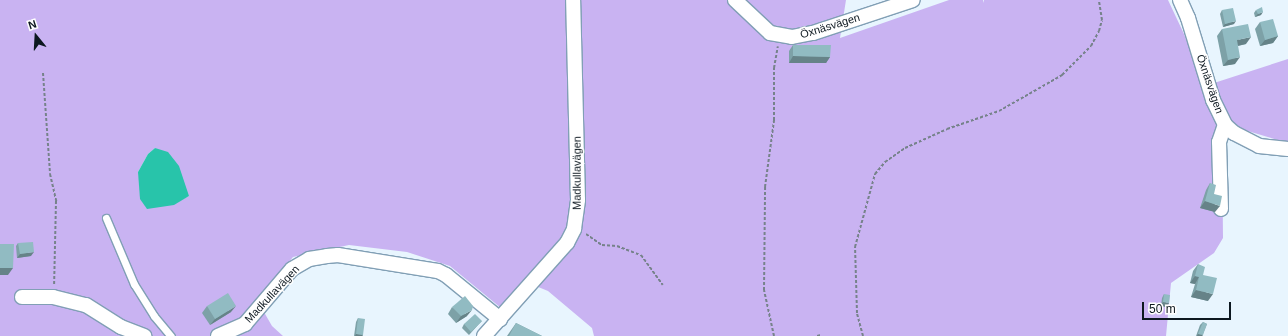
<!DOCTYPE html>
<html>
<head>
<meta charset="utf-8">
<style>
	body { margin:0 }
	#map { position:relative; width:1288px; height:336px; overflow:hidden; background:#e8f5fe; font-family:Helvetica,sans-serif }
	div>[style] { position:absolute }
	.green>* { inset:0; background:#c9b3f2 }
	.water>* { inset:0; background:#28c4aa }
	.path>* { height:2px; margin-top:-1px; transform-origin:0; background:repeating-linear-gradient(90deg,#76828a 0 3px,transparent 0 5px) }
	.roads { filter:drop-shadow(1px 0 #819fb5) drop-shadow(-1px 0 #819fb5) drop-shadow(0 1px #819fb5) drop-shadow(0 -1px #819fb5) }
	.service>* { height:7px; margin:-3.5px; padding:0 3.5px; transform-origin:3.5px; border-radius:3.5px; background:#fff }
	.minor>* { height:14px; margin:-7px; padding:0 7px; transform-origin:7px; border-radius:7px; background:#fff }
	.wall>* { inset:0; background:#7da1a7 }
	.shaded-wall>* { inset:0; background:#668388 }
	.building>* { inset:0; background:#91bbc2 }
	span { translate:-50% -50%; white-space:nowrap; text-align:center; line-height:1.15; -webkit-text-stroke:3px #fff; paint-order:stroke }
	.street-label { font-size:11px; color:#0d1820 }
	.north { position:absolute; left:16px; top:16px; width:40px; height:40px; -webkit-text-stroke:3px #fff; paint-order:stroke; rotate:342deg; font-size:11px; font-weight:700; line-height:16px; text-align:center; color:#0d1820 }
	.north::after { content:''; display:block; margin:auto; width:14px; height:18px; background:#0d1820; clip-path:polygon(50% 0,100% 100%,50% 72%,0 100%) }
	.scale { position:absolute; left:1142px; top:302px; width:89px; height:18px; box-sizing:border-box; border:2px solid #0d1820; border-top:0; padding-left:5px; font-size:12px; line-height:14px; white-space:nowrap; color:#0d1820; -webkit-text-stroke:3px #fff; paint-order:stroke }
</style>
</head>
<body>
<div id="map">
	<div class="green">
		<div style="clip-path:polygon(evenodd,0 0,846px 0,840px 38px,949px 0,983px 0,984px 3px,984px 0,1168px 0,1184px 34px,1222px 135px,1223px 238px,1214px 253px,1171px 283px,1166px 336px,594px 336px,592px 328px,548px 291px,526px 282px,501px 308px,450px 266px,407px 252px,349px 245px,293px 257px,257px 300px,272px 326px,283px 336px,0 336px,0 0,155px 148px,189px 196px,183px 199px,138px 172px,148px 154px,155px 148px)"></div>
		<div style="clip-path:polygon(1288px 59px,1288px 143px,1241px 129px,1230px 120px,1214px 83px)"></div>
	</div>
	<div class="water">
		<div style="clip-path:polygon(155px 148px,168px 152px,179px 166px,189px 196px,174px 205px,147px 209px,140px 199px,138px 172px,148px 154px)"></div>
	</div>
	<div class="path">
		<div style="left:43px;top:73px;width:101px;rotate:86deg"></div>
		<div style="left:50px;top:174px;width:28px;rotate:77deg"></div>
		<div style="left:56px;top:201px;width:85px;rotate:91.3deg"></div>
		<div style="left:586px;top:234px;width:19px;rotate:35deg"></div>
		<div style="left:602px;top:245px;width:15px;rotate:4deg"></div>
		<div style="left:617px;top:246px;width:26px;rotate:21deg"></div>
		<div style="left:641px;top:255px;width:37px;rotate:54deg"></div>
		<div style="left:774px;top:336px;width:47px;rotate:-102.3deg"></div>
		<div style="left:764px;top:290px;width:103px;rotate:-89.4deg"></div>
		<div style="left:765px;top:187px;width:68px;rotate:-82.3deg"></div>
		<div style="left:774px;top:120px;width:52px;rotate:-90deg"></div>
		<div style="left:774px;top:68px;width:22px;rotate:-80deg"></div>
		<div style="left:817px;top:336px;width:4px;rotate:-14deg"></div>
		<div style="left:863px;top:336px;width:24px;rotate:-105deg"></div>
		<div style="left:857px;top:313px;width:66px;rotate:-91.7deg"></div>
		<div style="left:855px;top:247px;width:76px;rotate:-74.7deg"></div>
		<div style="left:875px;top:174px;width:16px;rotate:-50deg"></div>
		<div style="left:885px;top:162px;width:24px;rotate:-35deg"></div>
		<div style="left:905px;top:148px;width:46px;rotate:-24.3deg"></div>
		<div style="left:947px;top:129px;width:55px;rotate:-19.1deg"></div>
		<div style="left:999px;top:111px;width:73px;rotate:-29.7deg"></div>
		<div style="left:1062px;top:75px;width:41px;rotate:-45deg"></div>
		<div style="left:1091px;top:46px;width:17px;rotate:-62deg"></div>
		<div style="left:1099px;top:31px;width:11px;rotate:-75deg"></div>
		<div style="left:1102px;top:20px;width:20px;rotate:-99deg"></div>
	</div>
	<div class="roads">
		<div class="service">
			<div style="left:106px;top:218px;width:72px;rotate:67deg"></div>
			<div style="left:134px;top:284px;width:38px;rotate:58deg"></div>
			<div style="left:154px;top:316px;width:26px;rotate:50deg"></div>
		</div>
		<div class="minor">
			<div style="left:735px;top:0;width:48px;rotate:43.3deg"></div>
			<div style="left:770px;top:33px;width:22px;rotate:10deg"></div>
			<div style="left:792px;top:37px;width:21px;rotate:-11deg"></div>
			<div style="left:813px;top:33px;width:105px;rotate:-18.3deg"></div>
			<div style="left:1180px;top:0;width:20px;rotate:66deg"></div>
			<div style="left:1188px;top:18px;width:86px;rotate:73deg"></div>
			<div style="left:1213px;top:100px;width:28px;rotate:64deg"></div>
			<div style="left:1225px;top:125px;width:12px;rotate:42deg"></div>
			<div style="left:1234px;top:133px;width:28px;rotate:27deg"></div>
			<div style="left:1259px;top:146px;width:29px;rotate:6deg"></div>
			<div style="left:1221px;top:209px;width:67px;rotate:-91.7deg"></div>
			<div style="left:1219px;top:142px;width:18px;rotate:-71deg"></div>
			<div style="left:22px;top:297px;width:31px"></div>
			<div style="left:53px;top:297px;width:34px;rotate:14deg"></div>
			<div style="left:86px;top:305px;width:41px;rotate:32.2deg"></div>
			<div style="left:121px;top:327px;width:25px;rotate:21deg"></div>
			<div style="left:218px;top:336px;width:30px;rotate:-24deg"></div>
			<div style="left:245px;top:324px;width:72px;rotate:-49.5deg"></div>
			<div style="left:292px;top:269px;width:20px;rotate:-30deg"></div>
			<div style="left:309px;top:259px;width:18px;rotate:-9deg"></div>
			<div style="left:327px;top:256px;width:11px;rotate:-5deg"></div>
			<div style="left:338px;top:255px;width:101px;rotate:9.1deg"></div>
			<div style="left:438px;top:271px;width:9px;rotate:27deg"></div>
			<div style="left:446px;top:275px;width:70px;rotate:39.2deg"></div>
			<div style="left:484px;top:336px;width:125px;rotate:-48.3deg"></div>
			<div style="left:567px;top:243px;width:16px;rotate:-63deg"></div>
			<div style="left:574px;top:229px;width:29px;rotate:-82deg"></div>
			<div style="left:578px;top:200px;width:200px;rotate:-91.4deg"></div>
		</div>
	</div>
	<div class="wall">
		<div style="clip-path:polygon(1222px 10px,1234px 24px,1223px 27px,1220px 14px)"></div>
		<div style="clip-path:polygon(1256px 10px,1261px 15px,1255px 17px,1254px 13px)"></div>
		<div style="clip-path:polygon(1260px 22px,1278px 36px,1273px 43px,1260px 46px,1255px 29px)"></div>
		<div style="clip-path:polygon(1222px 29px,1246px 44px,1238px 46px,1235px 64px,1223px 66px,1217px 36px)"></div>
		<div style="clip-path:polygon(793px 45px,830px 57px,826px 63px,789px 63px,789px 51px)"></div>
		<div style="clip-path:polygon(1210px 183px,1214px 194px,1215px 212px,1200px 208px,1206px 190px)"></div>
		<div style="clip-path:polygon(18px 243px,31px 256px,17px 258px,16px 246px)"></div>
		<div style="clip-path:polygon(1198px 264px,1203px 275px,1208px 301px,1191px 297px,1195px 284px,1190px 283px,1193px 271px)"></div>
		<div style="clip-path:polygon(1164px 294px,1167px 307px,1161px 306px,1162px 298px)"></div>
		<div style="clip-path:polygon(207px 306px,231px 312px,210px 325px,202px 313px)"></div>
		<div style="clip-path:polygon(452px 307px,467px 316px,456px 323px,448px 314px)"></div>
		<div style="clip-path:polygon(358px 318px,363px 335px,362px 336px,354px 336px,356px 322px)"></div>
		<div style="clip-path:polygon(482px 321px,479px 324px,469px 335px,462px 328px,464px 324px)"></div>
		<div style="clip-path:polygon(1203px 322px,1207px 324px,1202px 336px,1196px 336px,1200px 325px)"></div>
		<div style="clip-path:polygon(516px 323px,542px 336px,507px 336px)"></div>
	</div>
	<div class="shaded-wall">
		<div style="clip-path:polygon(1263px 12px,1261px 15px,1255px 17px,1258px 14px)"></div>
		<div style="clip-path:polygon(1236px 21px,1234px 24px,1223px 27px,1225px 24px)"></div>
		<div style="clip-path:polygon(1278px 36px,1273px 43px,1260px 46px,1265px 40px)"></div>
		<div style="clip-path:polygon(1251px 37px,1246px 44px,1232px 47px,1237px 40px)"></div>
		<div style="clip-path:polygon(793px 56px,830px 57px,826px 63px,789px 63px)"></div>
		<div style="clip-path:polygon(1240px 57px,1235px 64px,1223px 66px,1228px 60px)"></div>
		<div style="clip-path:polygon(1205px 201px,1220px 206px,1215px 212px,1200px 208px)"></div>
		<div style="clip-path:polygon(34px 252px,31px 256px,17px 258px,20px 254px)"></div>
		<div style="clip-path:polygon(0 268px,13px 268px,8px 275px,0 275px)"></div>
		<div style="clip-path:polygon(1195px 276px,1199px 277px,1195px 284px,1190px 283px)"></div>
		<div style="clip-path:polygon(1196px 290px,1213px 294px,1208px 301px,1191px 297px)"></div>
		<div style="clip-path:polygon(1163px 302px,1169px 303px,1167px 307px,1161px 306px)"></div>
		<div style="clip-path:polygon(236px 306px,231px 312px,210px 325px,215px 319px)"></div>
		<div style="clip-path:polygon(472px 310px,467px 316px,456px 323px,461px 316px)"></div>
		<div style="clip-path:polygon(356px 334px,363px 335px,362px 336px,355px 336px)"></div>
		<div style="clip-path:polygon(1198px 334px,1203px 335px,1202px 336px,1197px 336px)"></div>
	</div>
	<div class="building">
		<div style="clip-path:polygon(1262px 7px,1263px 12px,1258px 14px,1256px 10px)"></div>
		<div style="clip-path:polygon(1233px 8px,1236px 21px,1225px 24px,1222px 10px)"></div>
		<div style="clip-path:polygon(1273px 19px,1278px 36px,1265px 40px,1260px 22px)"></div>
		<div style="clip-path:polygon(1248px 24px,1251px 37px,1237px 40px,1240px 57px,1228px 60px,1222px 29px)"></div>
		<div style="clip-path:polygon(793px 45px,831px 45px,830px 57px,793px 56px)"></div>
		<div style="clip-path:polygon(1210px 183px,1216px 185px,1214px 194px,1222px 196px,1220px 206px,1205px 201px)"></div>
		<div style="clip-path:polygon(33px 242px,34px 252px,20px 254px,18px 243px)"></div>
		<div style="clip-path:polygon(0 244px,14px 244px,13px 268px,0 268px)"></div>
		<div style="clip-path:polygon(1198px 264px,1205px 267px,1203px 275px,1217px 278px,1213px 294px,1196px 290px,1199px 277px,1195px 276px)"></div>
		<div style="clip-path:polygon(228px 293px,236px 306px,215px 319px,207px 306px)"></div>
		<div style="clip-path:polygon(1164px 294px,1170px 295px,1169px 303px,1163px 302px)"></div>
		<div style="clip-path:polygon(465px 296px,473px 306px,472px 310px,461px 316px,452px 307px)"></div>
		<div style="clip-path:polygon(475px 314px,482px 321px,471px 332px,464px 324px)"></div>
		<div style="clip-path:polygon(358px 318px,365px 319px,363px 335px,356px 334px)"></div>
		<div style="clip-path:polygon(1203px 322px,1207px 324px,1203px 335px,1198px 334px)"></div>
		<div style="clip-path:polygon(516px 323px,542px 336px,509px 336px)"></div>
	</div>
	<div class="street-label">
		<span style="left:830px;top:26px;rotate:-17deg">Öxnäsvägen</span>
		<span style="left:1210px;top:84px;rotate:71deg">Öxnäsvägen</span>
		<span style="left:577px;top:173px;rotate:-90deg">Madkullavägen</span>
		<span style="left:272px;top:294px;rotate:-47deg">Madkullavägen</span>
	</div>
	<div class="north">N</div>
	<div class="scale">50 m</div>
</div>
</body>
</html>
